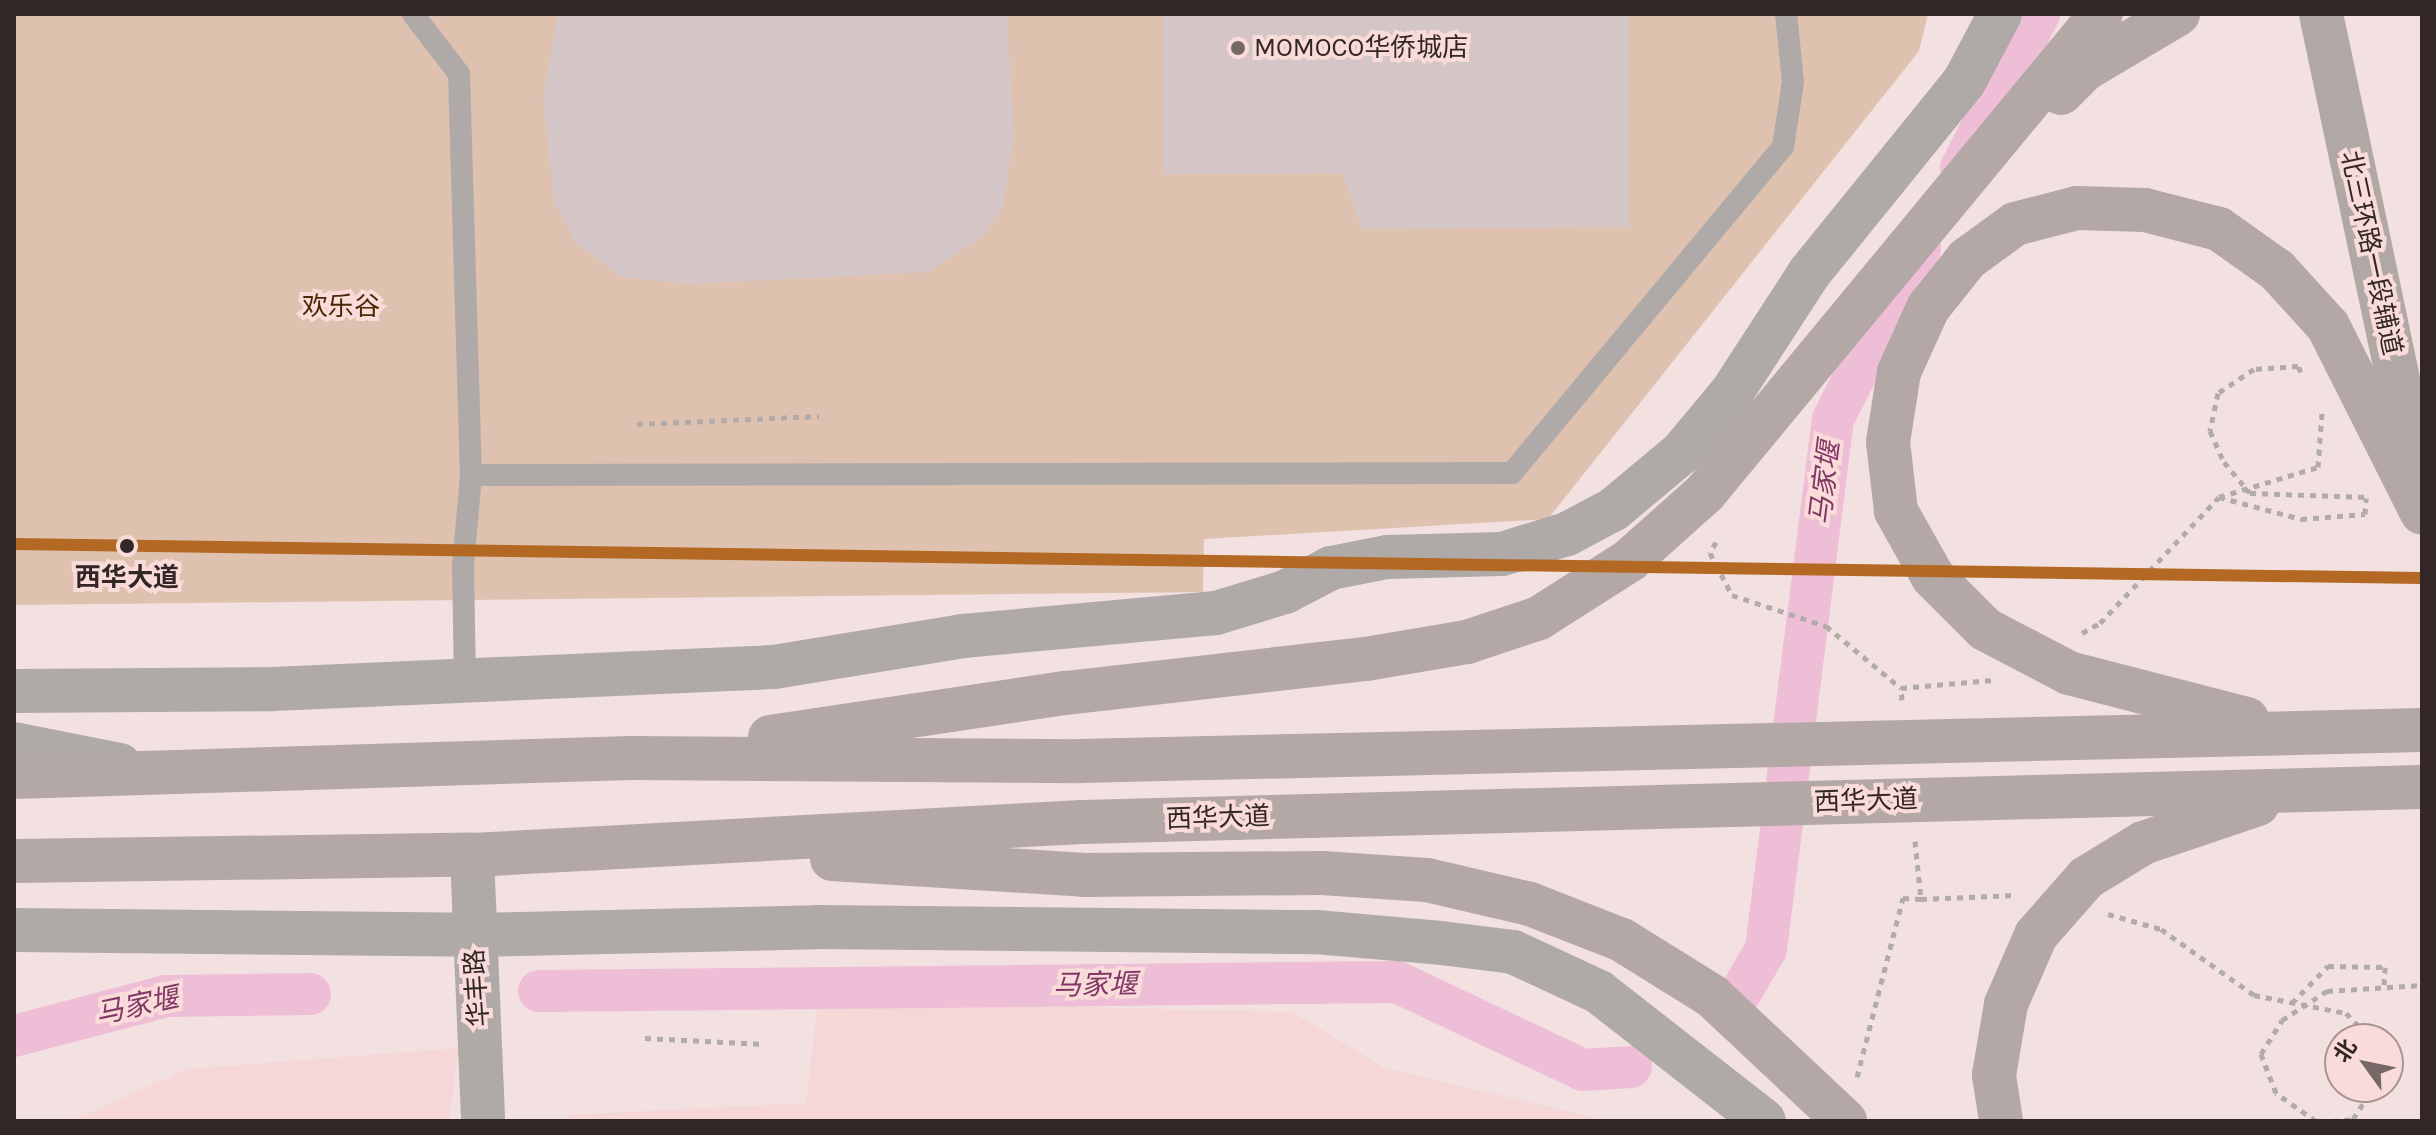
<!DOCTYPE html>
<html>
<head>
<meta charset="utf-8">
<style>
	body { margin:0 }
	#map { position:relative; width:2436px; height:1135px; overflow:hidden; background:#f2e1e0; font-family:Karla,"Noto Sans SC",sans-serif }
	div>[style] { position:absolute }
	.built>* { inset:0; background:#f4d7d6 }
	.green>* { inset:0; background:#dfc1af }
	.canal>* { height:42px; margin:-21px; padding:0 21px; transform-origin:21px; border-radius:21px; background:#eebdd6 }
	.building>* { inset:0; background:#d4c6c7 }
	.path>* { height:5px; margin-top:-2.5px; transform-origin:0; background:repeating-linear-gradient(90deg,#b1aba9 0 6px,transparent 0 12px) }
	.service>* { height:22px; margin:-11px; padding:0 11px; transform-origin:11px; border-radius:11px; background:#afa9a8 }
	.minor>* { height:44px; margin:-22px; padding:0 22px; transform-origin:22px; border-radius:22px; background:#afa9a8 }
	.tertiary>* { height:44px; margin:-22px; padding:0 22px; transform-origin:22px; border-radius:22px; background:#afa9a8 }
	.secondary>* { height:44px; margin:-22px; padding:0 22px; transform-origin:22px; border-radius:22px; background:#b1a8a6 }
	.trunk>* { height:44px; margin:-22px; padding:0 22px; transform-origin:22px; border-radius:22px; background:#b3a8a6 }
	.metro-1>* { height:12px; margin:-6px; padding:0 6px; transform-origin:6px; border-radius:6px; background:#b36924 }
	.dots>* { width:22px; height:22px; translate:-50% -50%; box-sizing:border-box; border:4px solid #f9dbd9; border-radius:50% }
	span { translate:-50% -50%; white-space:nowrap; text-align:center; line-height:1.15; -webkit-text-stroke:8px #f9dbd9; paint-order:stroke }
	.poi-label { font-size:26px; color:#322726 }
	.left { translate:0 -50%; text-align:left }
	.street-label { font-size:26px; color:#322726 }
	.park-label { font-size:26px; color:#4a2603 }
	.stop-label { font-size:26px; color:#322726; font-weight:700 }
	.water-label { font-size:28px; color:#813866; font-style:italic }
	.frame { position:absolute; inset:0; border:16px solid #322726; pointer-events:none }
	.north { position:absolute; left:2324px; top:1023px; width:80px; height:80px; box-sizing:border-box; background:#f9dbd9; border:2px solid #a99391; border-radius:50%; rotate:303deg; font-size:22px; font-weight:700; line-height:32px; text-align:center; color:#322726 }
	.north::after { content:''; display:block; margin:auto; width:28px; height:36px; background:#756867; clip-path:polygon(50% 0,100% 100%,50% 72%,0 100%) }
</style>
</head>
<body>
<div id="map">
	<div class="built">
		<div style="clip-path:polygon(818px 1001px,1292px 1012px,1385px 1068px,1609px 1121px,568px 1121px,568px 1115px,806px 1103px)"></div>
		<div style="clip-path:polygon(459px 1048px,449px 1121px,71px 1121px,187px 1069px)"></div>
	</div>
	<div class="green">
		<div style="clip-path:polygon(14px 14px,1928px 14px,1919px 51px,1548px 519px,1204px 539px,1203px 592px,14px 605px)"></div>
	</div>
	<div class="canal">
		<div style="left:1961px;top:168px;width:173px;rotate:-63.1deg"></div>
		<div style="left:539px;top:991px;width:858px;rotate:-0.6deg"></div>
		<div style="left:1397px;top:982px;width:206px;rotate:25.3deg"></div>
		<div style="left:1583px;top:1070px;width:48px;rotate:-3.6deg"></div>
		<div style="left:1741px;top:992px;width:50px;rotate:-59.8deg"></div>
		<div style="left:1766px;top:949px;width:534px;rotate:-82.8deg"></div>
		<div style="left:1833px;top:419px;width:191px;rotate:-62.9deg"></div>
		<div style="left:14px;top:1036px;width:157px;rotate:-14.7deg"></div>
		<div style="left:166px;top:996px;width:144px;rotate:-0.8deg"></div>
	</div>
	<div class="building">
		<div style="clip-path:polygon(558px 14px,1007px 14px,1014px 136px,1003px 206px,984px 235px,929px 272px,686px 284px,621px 277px,575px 242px,554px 202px,543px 97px)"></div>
		<div style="clip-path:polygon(1163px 14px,1629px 14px,1629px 227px,1362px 229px,1342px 173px,1163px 174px)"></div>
	</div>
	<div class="path">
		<div style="left:2301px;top:372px;width:7px;rotate:-117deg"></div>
		<div style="left:2298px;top:366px;width:44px;rotate:176.1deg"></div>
		<div style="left:2254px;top:369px;width:43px;rotate:146.3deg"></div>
		<div style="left:2218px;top:393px;width:39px;rotate:102deg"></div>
		<div style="left:2210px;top:431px;width:34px;rotate:66deg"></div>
		<div style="left:2224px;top:462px;width:40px;rotate:50deg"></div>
		<div style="left:2250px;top:493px;width:119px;rotate:1.9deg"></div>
		<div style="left:637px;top:424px;width:182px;rotate:-2.5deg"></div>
		<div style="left:2219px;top:497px;width:85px;rotate:15deg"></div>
		<div style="left:2301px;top:519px;width:64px;rotate:-4.5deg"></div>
		<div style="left:2365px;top:514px;width:16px;rotate:-86deg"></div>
		<div style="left:1716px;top:542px;width:13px;rotate:119deg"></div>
		<div style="left:1710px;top:553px;width:47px;rotate:62.4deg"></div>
		<div style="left:1732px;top:595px;width:99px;rotate:18.3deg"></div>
		<div style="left:1826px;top:626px;width:97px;rotate:39.6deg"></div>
		<div style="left:2082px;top:633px;width:21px;rotate:-29deg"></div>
		<div style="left:2100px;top:623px;width:173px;rotate:-46.6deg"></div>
		<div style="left:2219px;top:497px;width:103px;rotate:-16.9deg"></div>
		<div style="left:2318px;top:467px;width:55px;rotate:-85.8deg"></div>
		<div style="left:1902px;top:700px;width:12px;rotate:-95deg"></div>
		<div style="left:1901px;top:688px;width:91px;rotate:-5deg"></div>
		<div style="left:1915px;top:841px;width:58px;rotate:84.1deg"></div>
		<div style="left:1921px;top:899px;width:96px;rotate:-2.4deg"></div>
		<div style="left:2108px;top:914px;width:55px;rotate:15.8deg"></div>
		<div style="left:2161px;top:929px;width:114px;rotate:35.4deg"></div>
		<div style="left:2254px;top:995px;width:94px;rotate:11.1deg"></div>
		<div style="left:2346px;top:1013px;width:36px;rotate:46deg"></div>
		<div style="left:2292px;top:1003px;width:52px;rotate:-45.8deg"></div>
		<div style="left:2328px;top:966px;width:57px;rotate:1deg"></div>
		<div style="left:2385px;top:967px;width:18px;rotate:93deg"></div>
		<div style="left:645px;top:1038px;width:119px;rotate:2.9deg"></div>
		<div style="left:1857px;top:1077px;width:185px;rotate:-75.6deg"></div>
		<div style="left:1903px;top:898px;width:18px;rotate:3deg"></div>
		<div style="left:2316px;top:1121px;width:49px;rotate:-145deg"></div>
		<div style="left:2276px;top:1093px;width:42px;rotate:-111deg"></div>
		<div style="left:2261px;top:1054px;width:40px;rotate:-58deg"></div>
		<div style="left:2282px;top:1020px;width:54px;rotate:-32.8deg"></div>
		<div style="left:2327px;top:991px;width:95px;rotate:-3.6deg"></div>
		<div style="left:2332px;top:1121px;width:21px;rotate:-5deg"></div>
		<div style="left:2353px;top:1119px;width:38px;rotate:-57deg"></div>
	</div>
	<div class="service">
		<div style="left:413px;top:14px;width:76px;rotate:52.5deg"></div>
		<div style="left:459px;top:74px;width:401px;rotate:88.3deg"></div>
		<div style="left:471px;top:475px;width:92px;rotate:95deg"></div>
		<div style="left:463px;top:567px;width:114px;rotate:89deg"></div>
		<div style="left:471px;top:475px;width:1041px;rotate:-0.11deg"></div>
		<div style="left:1512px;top:473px;width:424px;rotate:-50.3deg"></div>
		<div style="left:1783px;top:147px;width:66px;rotate:-81.3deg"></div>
		<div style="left:1793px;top:82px;width:68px;rotate:-95.9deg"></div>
	</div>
	<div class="minor">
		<div style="left:472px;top:855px;width:266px;rotate:87.6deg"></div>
	</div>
	<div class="tertiary">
		<div style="left:14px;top:691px;width:259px;rotate:-0.4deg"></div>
		<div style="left:273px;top:689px;width:501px;rotate:-2.51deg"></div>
		<div style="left:774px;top:667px;width:192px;rotate:-9.3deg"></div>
		<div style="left:963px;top:636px;width:254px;rotate:-5.2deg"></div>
		<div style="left:1216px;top:613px;width:72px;rotate:-16.9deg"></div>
		<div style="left:1285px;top:592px;width:52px;rotate:-27.6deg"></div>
		<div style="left:1331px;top:568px;width:57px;rotate:-11.1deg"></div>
		<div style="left:1387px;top:557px;width:115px;rotate:-1.5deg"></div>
		<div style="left:1502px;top:554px;width:68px;rotate:-17.1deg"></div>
		<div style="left:1567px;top:534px;width:53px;rotate:-28deg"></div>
		<div style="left:1614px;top:509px;width:87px;rotate:-39.9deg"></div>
		<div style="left:1681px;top:453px;width:80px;rotate:-50.1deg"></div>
		<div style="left:1732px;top:392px;width:143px;rotate:-57deg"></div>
		<div style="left:1810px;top:272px;width:245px;rotate:-51deg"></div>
		<div style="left:1964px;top:82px;width:77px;rotate:-62.1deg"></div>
		<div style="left:14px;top:744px;width:108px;rotate:11.2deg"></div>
		<div style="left:14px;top:930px;width:459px;rotate:0.6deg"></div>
		<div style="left:473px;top:935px;width:344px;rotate:-1.3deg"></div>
		<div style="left:817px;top:927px;width:499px;rotate:0.6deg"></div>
		<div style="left:1316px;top:932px;width:125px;rotate:5deg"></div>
		<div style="left:1441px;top:943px;width:73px;rotate:7.1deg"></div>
		<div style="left:1513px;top:952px;width:95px;rotate:24.9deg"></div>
		<div style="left:1599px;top:992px;width:209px;rotate:38deg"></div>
	</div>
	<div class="secondary">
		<div style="left:2321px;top:14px;width:489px;rotate:78.1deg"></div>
	</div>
	<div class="trunk">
		<div style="left:2061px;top:93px;width:34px;rotate:-45deg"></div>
		<div style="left:2085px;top:69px;width:108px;rotate:-30.6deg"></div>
		<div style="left:2247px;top:719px;width:184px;rotate:-165.5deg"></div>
		<div style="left:2069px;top:673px;width:95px;rotate:-152.4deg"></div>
		<div style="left:1985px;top:629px;width:74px;rotate:-135deg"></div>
		<div style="left:1933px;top:577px;width:76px;rotate:-119.3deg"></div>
		<div style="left:1896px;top:511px;width:69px;rotate:-96.6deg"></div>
		<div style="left:1888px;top:442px;width:71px;rotate:-81.1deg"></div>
		<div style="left:1899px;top:372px;width:70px;rotate:-65.6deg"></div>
		<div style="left:1928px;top:308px;width:63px;rotate:-51.5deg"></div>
		<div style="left:1967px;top:259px;width:59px;rotate:-36.1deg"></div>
		<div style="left:2015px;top:224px;width:64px;rotate:-14.5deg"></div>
		<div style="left:2077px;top:208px;width:68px;rotate:1.7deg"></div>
		<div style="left:2145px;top:210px;width:76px;rotate:14.4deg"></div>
		<div style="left:2219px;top:229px;width:71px;rotate:35.3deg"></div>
		<div style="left:2277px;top:270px;width:76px;rotate:47.7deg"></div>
		<div style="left:2328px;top:326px;width:209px;rotate:63.3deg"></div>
		<div style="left:770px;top:737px;width:299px;rotate:-8.5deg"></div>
		<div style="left:1066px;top:693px;width:302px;rotate:-6.5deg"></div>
		<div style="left:1366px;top:659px;width:102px;rotate:-9.6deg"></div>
		<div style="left:1467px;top:642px;width:76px;rotate:-18.4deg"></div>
		<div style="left:1539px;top:618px;width:108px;rotate:-32.5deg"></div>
		<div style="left:1630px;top:560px;width:101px;rotate:-41.8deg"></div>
		<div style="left:1705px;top:493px;width:621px;rotate:-50.42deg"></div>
		<div style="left:14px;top:777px;width:617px;rotate:-1.76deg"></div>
		<div style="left:631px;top:758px;width:449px;rotate:0.4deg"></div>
		<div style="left:1080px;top:761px;width:1342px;rotate:-1.32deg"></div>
		<div style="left:832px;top:859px;width:253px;rotate:3.6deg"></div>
		<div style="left:1084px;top:875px;width:238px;rotate:-0.5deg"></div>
		<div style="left:1322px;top:873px;width:105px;rotate:3.8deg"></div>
		<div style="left:1427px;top:880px;width:106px;rotate:13.1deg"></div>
		<div style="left:1530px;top:904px;width:99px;rotate:21.4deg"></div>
		<div style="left:1622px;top:940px;width:106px;rotate:31.9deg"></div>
		<div style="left:1712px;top:996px;width:183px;rotate:43.2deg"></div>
		<div style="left:14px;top:861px;width:458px;rotate:-0.8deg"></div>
		<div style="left:472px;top:855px;width:611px;rotate:-3.1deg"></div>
		<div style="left:1082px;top:822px;width:1340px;rotate:-1.5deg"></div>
		<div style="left:2001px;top:1121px;width:47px;rotate:-98.7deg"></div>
		<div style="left:1994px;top:1075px;width:72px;rotate:-80.4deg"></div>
		<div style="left:2006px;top:1004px;width:75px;rotate:-66.5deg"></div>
		<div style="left:2036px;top:935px;width:76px;rotate:-48.7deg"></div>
		<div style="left:2086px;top:878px;width:67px;rotate:-31.6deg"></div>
		<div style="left:2143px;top:843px;width:121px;rotate:-18.7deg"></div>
	</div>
	<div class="metro-1">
		<div style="left:14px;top:544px;width:2408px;rotate:0.81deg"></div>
	</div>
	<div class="dots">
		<div style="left:1238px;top:48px;background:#756867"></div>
		<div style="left:127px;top:546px;background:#322726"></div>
	</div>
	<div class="poi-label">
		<span class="left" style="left:1254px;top:48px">MOMOCO华侨城店</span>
	</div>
	<div class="street-label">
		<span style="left:2371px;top:253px;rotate:78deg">北三环路一段辅道</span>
		<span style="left:1866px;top:801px;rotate:-2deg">西华大道</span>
		<span style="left:1218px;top:818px;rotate:-2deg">西华大道</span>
		<span style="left:477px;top:988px;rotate:-94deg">华丰路</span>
	</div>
	<div class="park-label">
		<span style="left:341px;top:307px">欢乐谷</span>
	</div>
	<div class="stop-label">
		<span style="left:127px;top:578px">西华大道</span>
	</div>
	<div class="water-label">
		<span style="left:1825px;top:483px;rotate:-83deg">马家堰</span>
		<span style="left:1095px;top:985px;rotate:-1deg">马家堰</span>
		<span style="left:137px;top:1006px;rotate:-12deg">马家堰</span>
	</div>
	<div class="frame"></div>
	<div class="north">北</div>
</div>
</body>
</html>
